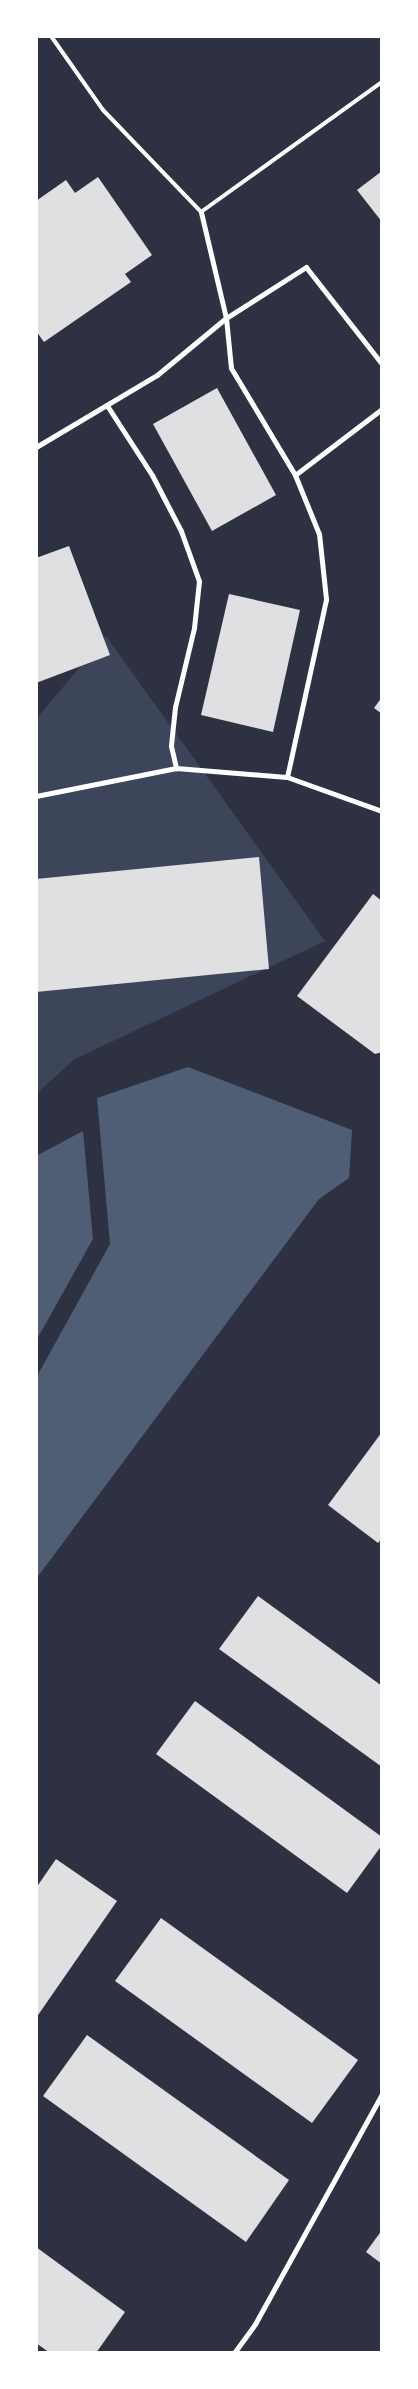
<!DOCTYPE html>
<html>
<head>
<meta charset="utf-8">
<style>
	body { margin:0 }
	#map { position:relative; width:418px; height:2389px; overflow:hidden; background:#2d3142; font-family:Cabin,sans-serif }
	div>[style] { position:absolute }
	.green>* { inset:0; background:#3c4559 }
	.water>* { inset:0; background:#4f5d75 }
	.building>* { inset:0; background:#e0e0e3 }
	.service>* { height:4px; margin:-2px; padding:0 2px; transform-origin:2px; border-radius:2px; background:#fff }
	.minor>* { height:5px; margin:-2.5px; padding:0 2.5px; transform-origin:2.5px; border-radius:2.5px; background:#fff }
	span { translate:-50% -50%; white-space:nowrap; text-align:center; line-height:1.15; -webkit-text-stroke:5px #fff; paint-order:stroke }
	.frame { position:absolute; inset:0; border:38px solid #fff; pointer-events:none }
</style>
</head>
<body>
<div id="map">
	<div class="green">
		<div style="clip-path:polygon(106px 636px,325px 941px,75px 1059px,36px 1094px,36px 719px)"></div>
	</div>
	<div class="water">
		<div style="clip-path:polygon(188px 1067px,352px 1130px,349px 1178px,319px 1199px,36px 1579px,36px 1378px,110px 1244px,97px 1098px)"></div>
		<div style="clip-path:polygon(83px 1131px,93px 1239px,36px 1341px,36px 1156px)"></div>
	</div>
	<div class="building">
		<div style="clip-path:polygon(382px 171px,382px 222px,357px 190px)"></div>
		<div style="clip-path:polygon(98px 177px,152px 255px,125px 274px,131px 282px,44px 342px,36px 331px,36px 201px,66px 180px,75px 193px)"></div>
		<div style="clip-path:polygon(217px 388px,276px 495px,212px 531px,153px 424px)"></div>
		<div style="clip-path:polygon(69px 546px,110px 655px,36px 683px,36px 558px)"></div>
		<div style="clip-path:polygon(229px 594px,300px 610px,273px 732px,201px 715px)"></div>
		<div style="clip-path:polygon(382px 697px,382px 714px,374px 708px)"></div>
		<div style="clip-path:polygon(259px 857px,269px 969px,36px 992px,36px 879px)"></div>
		<div style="clip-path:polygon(373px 894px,382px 901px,382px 1052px,375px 1054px,297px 996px)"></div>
		<div style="clip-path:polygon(382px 1432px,382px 1538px,378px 1543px,328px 1505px)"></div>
		<div style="clip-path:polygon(258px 1596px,382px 1686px,382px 1767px,219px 1649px)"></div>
		<div style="clip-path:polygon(195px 1701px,382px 1837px,382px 1845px,347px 1893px,156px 1754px)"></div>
		<div style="clip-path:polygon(56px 1859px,117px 1901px,36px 2018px,36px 1888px)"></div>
		<div style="clip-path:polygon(161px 1918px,358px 2060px,312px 2123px,115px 1981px)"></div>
		<div style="clip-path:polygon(87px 2035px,289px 2180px,246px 2242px,43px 2096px)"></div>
		<div style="clip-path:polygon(382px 2230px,382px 2264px,366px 2252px)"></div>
		<div style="clip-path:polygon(36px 2247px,125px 2312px,96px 2353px,50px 2353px,36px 2343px)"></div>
	</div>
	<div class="service">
		<div style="left:51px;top:36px;width:90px;rotate:54.9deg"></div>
		<div style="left:103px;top:110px;width:141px;rotate:46.1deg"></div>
		<div style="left:201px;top:212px;width:223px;rotate:-35.7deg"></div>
	</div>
	<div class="minor">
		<div style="left:382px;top:364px;width:123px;rotate:-128.1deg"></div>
		<div style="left:306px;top:267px;width:95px;rotate:147.5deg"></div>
		<div style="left:226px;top:318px;width:50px;rotate:84.3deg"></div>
		<div style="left:231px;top:368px;width:125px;rotate:59.1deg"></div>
		<div style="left:295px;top:475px;width:109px;rotate:-37.2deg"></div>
		<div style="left:108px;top:407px;width:81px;rotate:57.1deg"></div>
		<div style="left:152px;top:475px;width:63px;rotate:62.6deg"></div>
		<div style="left:181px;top:531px;width:53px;rotate:70.2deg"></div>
		<div style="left:199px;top:581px;width:47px;rotate:96.1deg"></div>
		<div style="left:194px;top:628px;width:81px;rotate:103.5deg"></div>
		<div style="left:175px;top:707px;width:39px;rotate:96deg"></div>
		<div style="left:171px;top:746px;width:23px;rotate:77deg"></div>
		<div style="left:176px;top:768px;width:111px;rotate:4.6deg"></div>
		<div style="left:287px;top:777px;width:182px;rotate:-77.6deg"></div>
		<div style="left:326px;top:599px;width:65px;rotate:-96.1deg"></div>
		<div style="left:319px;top:534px;width:64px;rotate:-112.1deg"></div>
		<div style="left:36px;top:447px;width:141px;rotate:-30.8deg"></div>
		<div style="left:157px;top:375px;width:89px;rotate:-39.6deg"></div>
		<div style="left:226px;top:318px;width:109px;rotate:-103.3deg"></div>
		<div style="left:287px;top:777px;width:101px;rotate:19.7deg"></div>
		<div style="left:36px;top:796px;width:143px;rotate:-11.3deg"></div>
		<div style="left:234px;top:2353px;width:36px;rotate:-54deg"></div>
		<div style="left:255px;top:2324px;width:263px;rotate:-61.1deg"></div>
	</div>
	<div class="frame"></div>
</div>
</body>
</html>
